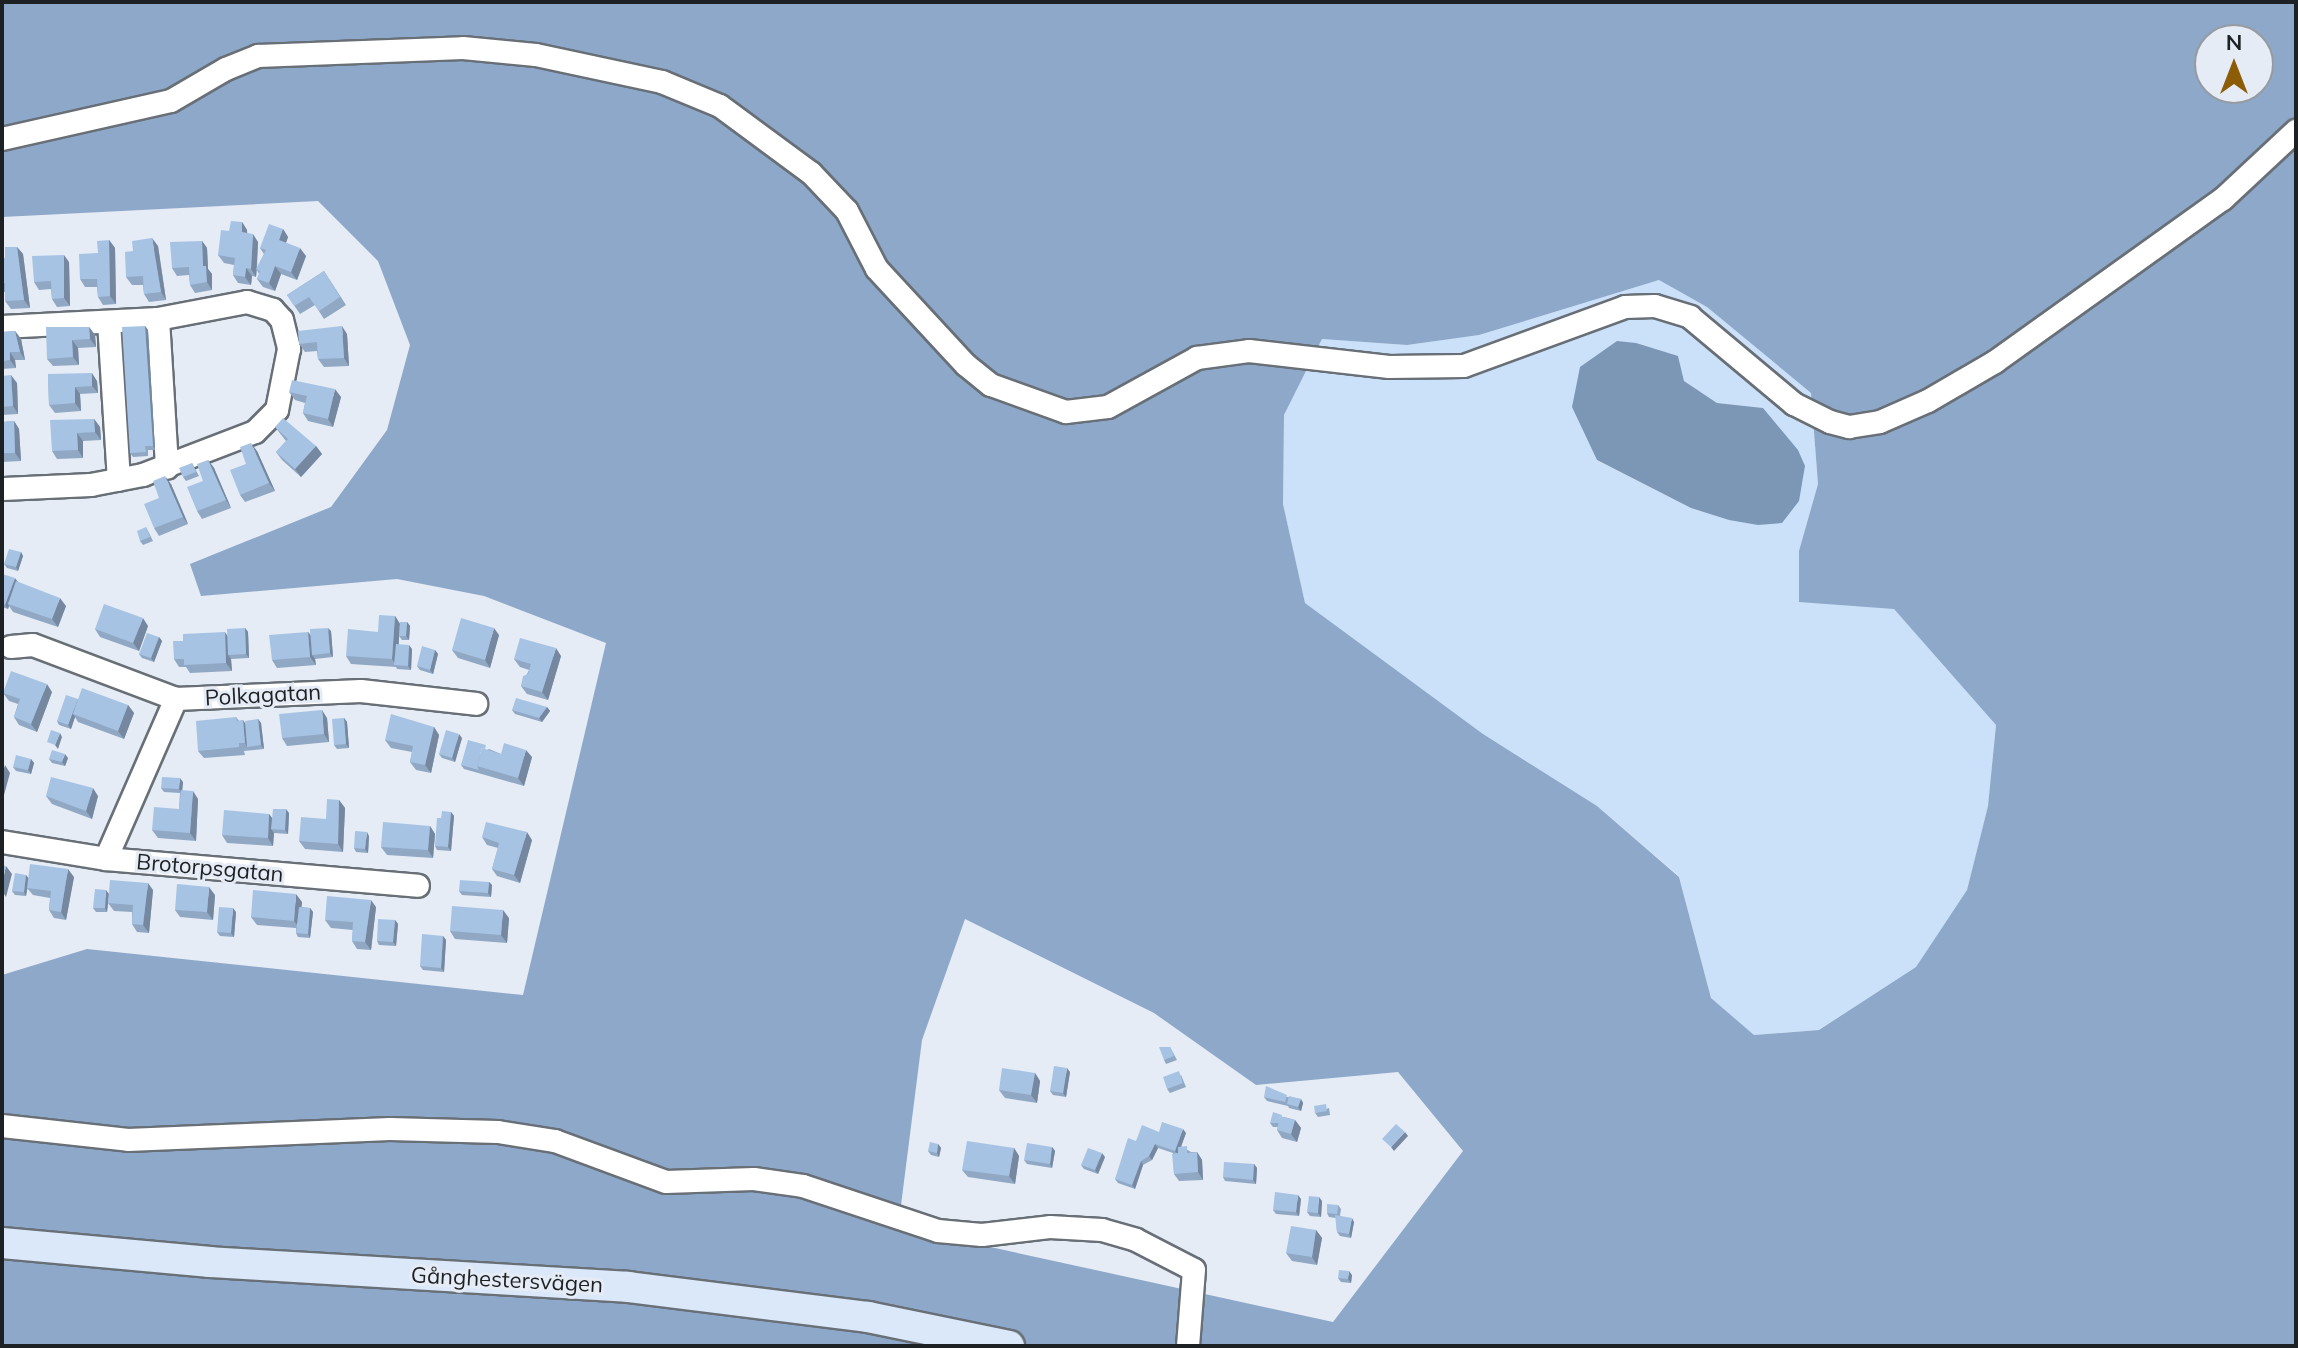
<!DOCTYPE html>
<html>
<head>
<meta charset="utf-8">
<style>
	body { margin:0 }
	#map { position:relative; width:2298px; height:1348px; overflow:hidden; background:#e5ecf5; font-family:Mulish,sans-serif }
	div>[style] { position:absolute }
	.green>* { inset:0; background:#cbe0f9 }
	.forest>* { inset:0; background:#8da8c9 }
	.water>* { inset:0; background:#7c97b6 }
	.roads { filter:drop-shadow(2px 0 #686f76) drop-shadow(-2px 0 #686f76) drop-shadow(0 2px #686f76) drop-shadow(0 -2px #686f76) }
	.street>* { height:22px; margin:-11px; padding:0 11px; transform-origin:11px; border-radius:11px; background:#fff }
	.secondary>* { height:30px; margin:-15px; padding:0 15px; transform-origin:15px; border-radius:15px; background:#dae8f9 }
	.wall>* { inset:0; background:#90a8c4 }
	.shaded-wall>* { inset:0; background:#7588a0 }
	.building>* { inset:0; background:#a7c3e4 }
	span { translate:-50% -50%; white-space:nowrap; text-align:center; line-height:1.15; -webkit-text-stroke:6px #e5ecf5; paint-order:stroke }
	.street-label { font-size:22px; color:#1e2124 }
	.frame { position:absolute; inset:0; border:4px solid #1e2124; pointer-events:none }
	.north { position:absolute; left:2194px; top:24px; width:80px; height:80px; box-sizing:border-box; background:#e5ecf5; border:2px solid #959ba1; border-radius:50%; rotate:0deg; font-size:22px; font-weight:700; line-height:32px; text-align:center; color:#1e2124 }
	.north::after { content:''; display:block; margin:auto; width:28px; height:36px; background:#8d5c06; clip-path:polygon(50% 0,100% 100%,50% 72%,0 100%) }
</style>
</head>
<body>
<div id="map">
	<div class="green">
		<div style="clip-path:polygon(evenodd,1659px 280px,1707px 307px,1811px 393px,1818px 484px,1799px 551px,1894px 609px,1996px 725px,1988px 806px,1967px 890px,1916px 967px,1819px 1030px,1754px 1035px,1711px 998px,1679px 876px,1597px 806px,1483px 734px,1305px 603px,1283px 504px,1284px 415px,1322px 339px,1407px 345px,1479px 335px,1659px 280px,1678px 356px,1684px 381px,1717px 403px,1763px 408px,1729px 520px,1691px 508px,1596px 460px,1678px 356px)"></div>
	</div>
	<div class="forest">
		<div style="clip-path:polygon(evenodd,2px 2px,2296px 2px,2296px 1346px,2px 1346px,2px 975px,87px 949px,523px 995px,606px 643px,484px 596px,397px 579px,201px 596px,190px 564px,331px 507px,387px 430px,410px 345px,378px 261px,318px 201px,2px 217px,2px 2px,2210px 40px,2258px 40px,2258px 88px,2210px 88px,2210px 40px,2px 2px,1659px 280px,1707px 307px,1811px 393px,1818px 484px,1799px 551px,1799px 602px,1894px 609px,1996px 725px,1988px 806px,1967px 890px,1916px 967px,1819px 1030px,1754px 1035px,1711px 998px,1679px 877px,1597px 806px,1483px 734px,1305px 603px,1283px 504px,1284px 415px,1322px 339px,1407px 345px,1479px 335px,1659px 280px,2px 2px,965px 919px,1154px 1013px,1256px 1085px,1398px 1072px,1463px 1151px,1333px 1322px,972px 1243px,900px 1213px,922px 1040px,965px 919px)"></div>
	</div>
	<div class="water">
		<div style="clip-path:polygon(1617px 341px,1636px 343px,1678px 356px,1684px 381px,1717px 403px,1763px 408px,1798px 450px,1805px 466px,1799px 501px,1782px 523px,1758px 525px,1729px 520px,1691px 508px,1597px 460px,1572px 407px,1580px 367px)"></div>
	</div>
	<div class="roads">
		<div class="street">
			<div style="left:2px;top:139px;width:173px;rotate:-12.7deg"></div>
			<div style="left:171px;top:101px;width:64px;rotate:-30.2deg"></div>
			<div style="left:226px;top:69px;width:35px;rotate:-22deg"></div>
			<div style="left:258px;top:56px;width:205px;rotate:-2.2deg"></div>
			<div style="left:463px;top:48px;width:73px;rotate:5.5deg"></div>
			<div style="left:536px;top:55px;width:129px;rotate:12.1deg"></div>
			<div style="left:662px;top:82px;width:63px;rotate:22.5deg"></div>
			<div style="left:720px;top:106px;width:113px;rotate:36.4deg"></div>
			<div style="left:811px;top:173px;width:52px;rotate:46.5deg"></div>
			<div style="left:847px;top:211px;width:65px;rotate:62.7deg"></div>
			<div style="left:877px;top:269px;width:131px;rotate:47.2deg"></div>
			<div style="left:966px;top:365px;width:32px;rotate:39deg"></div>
			<div style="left:991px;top:385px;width:80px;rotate:19.8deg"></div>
			<div style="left:1066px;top:412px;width:42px;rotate:-6.8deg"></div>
			<div style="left:1108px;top:407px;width:102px;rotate:-28.8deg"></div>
			<div style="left:1197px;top:358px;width:52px;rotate:-7.7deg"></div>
			<div style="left:1249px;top:351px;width:141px;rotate:6.5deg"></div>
			<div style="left:1389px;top:367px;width:75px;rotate:-0.8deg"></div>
			<div style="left:1464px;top:366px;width:171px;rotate:-20.1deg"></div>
			<div style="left:1625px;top:307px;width:30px;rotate:-2deg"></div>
			<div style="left:1655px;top:306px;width:37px;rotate:17deg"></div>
			<div style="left:1690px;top:317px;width:136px;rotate:39.9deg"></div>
			<div style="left:1794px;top:404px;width:40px;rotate:26.6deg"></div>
			<div style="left:1830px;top:422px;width:20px;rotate:15deg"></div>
			<div style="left:1849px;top:427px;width:31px;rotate:-9deg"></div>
			<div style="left:1880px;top:422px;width:52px;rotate:-23.6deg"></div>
			<div style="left:1928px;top:401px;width:78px;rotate:-30.2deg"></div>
			<div style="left:1995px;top:362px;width:280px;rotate:-35.6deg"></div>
			<div style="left:2223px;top:199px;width:100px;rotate:-43deg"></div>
			<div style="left:158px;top:319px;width:149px;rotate:86.5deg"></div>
			<div style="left:109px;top:322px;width:158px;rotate:86.4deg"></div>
			<div style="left:2px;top:327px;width:156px;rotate:-2.9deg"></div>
			<div style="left:158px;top:319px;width:91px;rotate:-10.8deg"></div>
			<div style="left:247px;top:302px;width:27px;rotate:17deg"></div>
			<div style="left:273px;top:310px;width:13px;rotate:48deg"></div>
			<div style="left:282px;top:320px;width:30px;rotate:76deg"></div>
			<div style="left:289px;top:349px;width:62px;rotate:101.1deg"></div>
			<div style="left:277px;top:410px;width:31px;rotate:135deg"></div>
			<div style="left:255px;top:432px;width:120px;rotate:159deg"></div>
			<div style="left:143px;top:475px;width:53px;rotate:169.1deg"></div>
			<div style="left:91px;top:485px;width:89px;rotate:177.4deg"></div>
			<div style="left:11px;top:647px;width:22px;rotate:-5deg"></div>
			<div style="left:33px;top:645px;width:153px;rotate:20.7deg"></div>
			<div style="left:2px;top:842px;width:105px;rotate:9.3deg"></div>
			<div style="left:106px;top:859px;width:313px;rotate:4.9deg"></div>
			<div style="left:106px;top:859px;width:175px;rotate:-66.4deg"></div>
			<div style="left:176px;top:699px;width:185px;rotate:-2.5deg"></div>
			<div style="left:361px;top:691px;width:116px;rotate:6.4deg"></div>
			<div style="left:2px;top:1126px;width:127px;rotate:6.3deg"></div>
			<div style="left:128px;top:1140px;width:262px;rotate:-2.4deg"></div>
			<div style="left:390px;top:1129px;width:108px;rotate:1.6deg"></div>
			<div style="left:498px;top:1132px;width:58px;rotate:9deg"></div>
			<div style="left:555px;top:1141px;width:118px;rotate:20.3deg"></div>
			<div style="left:666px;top:1182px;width:88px;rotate:-2deg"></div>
			<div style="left:754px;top:1179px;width:49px;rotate:8.1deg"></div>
			<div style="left:803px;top:1186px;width:142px;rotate:18.4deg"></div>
			<div style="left:938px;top:1231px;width:44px;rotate:5.2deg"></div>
			<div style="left:982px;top:1235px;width:68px;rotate:-6.7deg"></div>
			<div style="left:1050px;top:1227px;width:52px;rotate:3.3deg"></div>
			<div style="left:1102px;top:1230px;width:35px;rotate:16deg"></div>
			<div style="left:1136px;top:1240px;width:65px;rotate:27.3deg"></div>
			<div style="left:1194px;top:1270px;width:76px;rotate:94.5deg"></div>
		</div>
		<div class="secondary">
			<div style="left:2px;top:1243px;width:208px;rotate:5.2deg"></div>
			<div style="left:209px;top:1262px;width:420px;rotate:3.4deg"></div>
			<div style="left:628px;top:1287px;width:242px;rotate:7.1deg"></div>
			<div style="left:868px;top:1317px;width:144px;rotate:11.6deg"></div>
		</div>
	</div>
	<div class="wall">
		<div style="clip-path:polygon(242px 222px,247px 230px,247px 233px,258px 242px,257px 268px,264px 254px,260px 248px,283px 229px,288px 237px,286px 243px,306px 256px,297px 280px,281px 274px,275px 291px,263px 287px,257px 279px,259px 274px,257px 270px,256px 277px,252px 276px,251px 285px,238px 283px,233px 275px,234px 265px,224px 263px,218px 255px,229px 231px)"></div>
		<div style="clip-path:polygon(109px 240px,115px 248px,116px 304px,103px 305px,98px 297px,97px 287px,85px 287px,80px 279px,98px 253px)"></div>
		<div style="clip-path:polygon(202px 241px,207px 248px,208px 269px,212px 274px,212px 290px,195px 293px,190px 285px,189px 275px,177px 276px,172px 268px)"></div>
		<div style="clip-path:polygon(158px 246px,166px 300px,149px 302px,144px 294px,143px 285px,132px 285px,126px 277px)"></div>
		<div style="clip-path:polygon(17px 247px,23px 254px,30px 308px,11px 309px,5px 301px,5px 292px,2px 292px,2px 258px,5px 258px)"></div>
		<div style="clip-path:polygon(69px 262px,70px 306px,57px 307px,52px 299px,51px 289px,39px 290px,34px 282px)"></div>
		<div style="clip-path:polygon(324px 271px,346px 305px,324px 319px,315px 305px,300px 314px,287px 295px)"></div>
		<div style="clip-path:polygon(145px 326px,148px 330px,155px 450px,148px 450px,148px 456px,133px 457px,130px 453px)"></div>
		<div style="clip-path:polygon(89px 327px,95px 335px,96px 347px,78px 348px,79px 365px,53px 366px,47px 359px)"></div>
		<div style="clip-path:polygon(15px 331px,21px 339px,25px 360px,15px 360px,16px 368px,2px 369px,2px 332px)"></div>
		<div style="clip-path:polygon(347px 334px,349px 366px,324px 367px,318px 359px,317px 351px,305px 352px,299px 344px)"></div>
		<div style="clip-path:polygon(48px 374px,97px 381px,98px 393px,80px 394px,81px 411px,55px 413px,49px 405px)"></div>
		<div style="clip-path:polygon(2px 376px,17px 383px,18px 414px,2px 415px)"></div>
		<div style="clip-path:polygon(289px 392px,341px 397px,333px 427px,308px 421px,303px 413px,305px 403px,295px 400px)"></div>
		<div style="clip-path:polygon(94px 419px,100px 427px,101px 440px,83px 441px,83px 458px,57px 459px,52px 451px)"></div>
		<div style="clip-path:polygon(14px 421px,19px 429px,21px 461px,2px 462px,2px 422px)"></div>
		<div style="clip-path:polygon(275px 427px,316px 446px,322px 454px,301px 477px,282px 460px,276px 452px,286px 441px)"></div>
		<div style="clip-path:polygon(257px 451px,275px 491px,245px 502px,240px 495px,246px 464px)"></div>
		<div style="clip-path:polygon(208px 460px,214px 468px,231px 508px,202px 519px,197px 511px)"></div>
		<div style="clip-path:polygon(192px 463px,199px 476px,186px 481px,183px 477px)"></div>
		<div style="clip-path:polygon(171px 484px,188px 524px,159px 536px,154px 528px,159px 498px)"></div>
		<div style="clip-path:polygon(146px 527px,153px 541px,143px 545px,140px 541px)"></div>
		<div style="clip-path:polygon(21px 552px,23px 556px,18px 571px,7px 568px,4px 564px)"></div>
		<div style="clip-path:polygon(2px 574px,66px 606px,58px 627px,13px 612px,9px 606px,8px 609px,2px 607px)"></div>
		<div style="clip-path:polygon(395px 616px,400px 624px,407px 622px,410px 626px,409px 640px,402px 640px,399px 636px,399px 645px,412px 649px,411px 670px,397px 669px,396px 667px,351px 664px,346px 656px,378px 632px)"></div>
		<div style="clip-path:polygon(148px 626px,139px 651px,100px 637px,95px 629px)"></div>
		<div style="clip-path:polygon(245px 628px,248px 632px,249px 658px,231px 659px,232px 671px,190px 673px,186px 667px,179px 667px,174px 659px,183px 641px,227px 636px)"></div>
		<div style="clip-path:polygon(331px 631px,333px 657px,315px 659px,316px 665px,277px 668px,272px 660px,308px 632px,311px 635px)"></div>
		<div style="clip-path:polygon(499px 635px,490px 668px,458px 658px,452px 650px)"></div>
		<div style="clip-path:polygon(159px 637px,162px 641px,154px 662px,142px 658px,139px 654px)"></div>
		<div style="clip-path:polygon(435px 650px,438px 654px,433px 674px,420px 670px,417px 666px)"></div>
		<div style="clip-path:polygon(561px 656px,548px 700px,527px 694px,521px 686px,529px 670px,520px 667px,514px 659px)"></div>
		<div style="clip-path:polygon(52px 692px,37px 732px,19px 725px,14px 717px,18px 704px,9px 701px,3px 693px)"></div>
		<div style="clip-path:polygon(78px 699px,128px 705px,134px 713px,124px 739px,78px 722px,75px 717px,71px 729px,59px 725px,57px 721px)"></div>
		<div style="clip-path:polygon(547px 707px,550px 711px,542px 722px,515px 714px,512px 710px)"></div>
		<div style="clip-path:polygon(236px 717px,239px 721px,243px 720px,245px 724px,258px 719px,261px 723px,264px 749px,244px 751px,245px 755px,204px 758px,198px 751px)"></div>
		<div style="clip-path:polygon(327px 718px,329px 742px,287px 746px,282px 738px)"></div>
		<div style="clip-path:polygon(344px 718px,347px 722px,349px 748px,337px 749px,334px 745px)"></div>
		<div style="clip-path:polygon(434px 727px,439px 735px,431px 773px,416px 770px,410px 762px,412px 752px,391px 748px,385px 740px)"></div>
		<div style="clip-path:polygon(462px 738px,455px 762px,442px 758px,439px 754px)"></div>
		<div style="clip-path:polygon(489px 749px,501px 754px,532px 757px,524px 786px,464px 769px,461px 765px)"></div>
		<div style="clip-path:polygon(68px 758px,65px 766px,52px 763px,49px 759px)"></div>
		<div style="clip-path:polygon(31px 759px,34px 763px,31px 774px,16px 771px,13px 767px)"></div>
		<div style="clip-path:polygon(183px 782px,182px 790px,198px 799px,196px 841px,158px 838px,152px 830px,179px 809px,180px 793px,164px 792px,161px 788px)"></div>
		<div style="clip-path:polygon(46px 796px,98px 796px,92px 819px,52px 804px)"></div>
		<div style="clip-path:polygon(339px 800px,345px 808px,343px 852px,305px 849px,299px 841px,326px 819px)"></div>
		<div style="clip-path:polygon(451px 812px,454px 816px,451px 851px,437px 850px,435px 846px,441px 818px)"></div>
		<div style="clip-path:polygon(289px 813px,288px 834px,274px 833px,273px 846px,227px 843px,222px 835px,269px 814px,272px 818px)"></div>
		<div style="clip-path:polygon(430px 826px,435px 834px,433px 858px,387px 855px,381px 847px)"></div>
		<div style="clip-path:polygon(369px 836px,368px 853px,356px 852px,354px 848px)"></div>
		<div style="clip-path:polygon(482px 837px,532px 840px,520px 883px,497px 876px,492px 869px,498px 848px,487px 845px)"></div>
		<div style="clip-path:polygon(26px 875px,28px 878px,74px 877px,66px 920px,54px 918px,49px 910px,50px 898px,33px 895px,27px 888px,26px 896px,15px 895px,12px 891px)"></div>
		<div style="clip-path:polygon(489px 882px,492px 885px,491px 897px,462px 895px,459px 891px)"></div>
		<div style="clip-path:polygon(153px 890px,149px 933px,137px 932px,132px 924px,132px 912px,114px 911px,108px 903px)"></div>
		<div style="clip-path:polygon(109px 894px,107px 912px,96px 912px,93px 908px)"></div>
		<div style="clip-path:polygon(215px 895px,213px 920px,180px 917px,175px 910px)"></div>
		<div style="clip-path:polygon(302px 902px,301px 907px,310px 908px,313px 912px,310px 938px,298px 937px,296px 933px,296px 928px,257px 925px,251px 917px)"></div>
		<div style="clip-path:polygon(376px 907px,371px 950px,357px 949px,352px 941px,353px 930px,331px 928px,325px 920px)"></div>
		<div style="clip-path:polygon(236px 912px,234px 937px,220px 936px,217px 932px)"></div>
		<div style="clip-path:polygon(509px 918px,507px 943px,455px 939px,450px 931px)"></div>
		<div style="clip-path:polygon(395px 920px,398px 924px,396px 946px,379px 945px,377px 941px)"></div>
		<div style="clip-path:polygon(443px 936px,446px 940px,444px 972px,423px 970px,420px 966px)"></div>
		<div style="clip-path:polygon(1170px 1047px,1177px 1060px,1166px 1064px,1164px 1060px)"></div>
		<div style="clip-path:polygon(1070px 1072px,1066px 1097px,1053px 1095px,1050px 1091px)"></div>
		<div style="clip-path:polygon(1035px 1073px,1040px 1081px,1037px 1103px,1005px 1098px,999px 1090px)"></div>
		<div style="clip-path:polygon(1181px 1075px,1186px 1087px,1170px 1093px,1167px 1089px)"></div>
		<div style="clip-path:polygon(1264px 1097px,1288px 1097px,1301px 1099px,1303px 1103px,1301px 1111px,1289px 1108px,1288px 1106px,1267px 1101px)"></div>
		<div style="clip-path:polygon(1329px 1108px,1330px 1115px,1318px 1117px,1315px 1113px)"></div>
		<div style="clip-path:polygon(1284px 1117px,1295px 1120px,1301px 1128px,1297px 1142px,1282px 1138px,1277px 1130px,1278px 1127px,1273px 1127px,1270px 1123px)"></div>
		<div style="clip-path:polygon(1159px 1132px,1186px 1133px,1181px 1146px,1191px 1152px,1197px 1152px,1202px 1160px,1203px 1180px,1179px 1181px,1174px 1174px,1173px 1153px,1158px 1148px,1152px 1160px,1143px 1165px,1135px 1189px,1118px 1183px,1115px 1179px,1136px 1141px)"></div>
		<div style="clip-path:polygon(938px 1144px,941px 1148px,939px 1157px,931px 1155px,928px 1151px)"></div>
		<div style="clip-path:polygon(1052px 1147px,1055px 1151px,1052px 1168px,1027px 1164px,1024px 1160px)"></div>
		<div style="clip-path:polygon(1014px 1148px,1019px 1156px,1015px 1184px,968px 1177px,962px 1170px)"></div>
		<div style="clip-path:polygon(1105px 1157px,1098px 1174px,1084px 1169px,1081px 1165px)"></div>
		<div style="clip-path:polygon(1254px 1164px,1257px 1168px,1256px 1184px,1225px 1181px,1223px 1177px)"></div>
		<div style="clip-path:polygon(1301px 1199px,1299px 1216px,1276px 1214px,1273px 1210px)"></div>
		<div style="clip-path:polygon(1322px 1201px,1321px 1217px,1310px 1216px,1307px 1212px)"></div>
		<div style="clip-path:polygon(1338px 1205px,1341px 1209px,1340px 1216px,1354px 1222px,1351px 1238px,1340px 1236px,1337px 1232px,1336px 1218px,1329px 1217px,1327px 1213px)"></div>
		<div style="clip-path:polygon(1316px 1230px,1322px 1238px,1317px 1265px,1292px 1261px,1286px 1253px)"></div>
		<div style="clip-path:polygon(1352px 1275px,1351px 1283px,1341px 1282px,1338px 1278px)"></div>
	</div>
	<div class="shaded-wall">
		<div style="clip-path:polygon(242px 222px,247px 230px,248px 240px,242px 232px)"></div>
		<div style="clip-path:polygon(283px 229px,288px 237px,284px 248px,279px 240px)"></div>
		<div style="clip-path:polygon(253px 234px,258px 242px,256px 277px,251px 269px)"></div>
		<div style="clip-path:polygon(152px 238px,158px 246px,166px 300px,161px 292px)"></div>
		<div style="clip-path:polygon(109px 240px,115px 248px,116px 304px,110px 296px)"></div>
		<div style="clip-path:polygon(202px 241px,207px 248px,208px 269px,212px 274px,212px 290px,207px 282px,203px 266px)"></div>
		<div style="clip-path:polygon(17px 247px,23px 254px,30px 308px,24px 300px)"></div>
		<div style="clip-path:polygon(300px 248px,306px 256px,297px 280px,291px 272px)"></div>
		<div style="clip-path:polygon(64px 255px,69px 262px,70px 306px,64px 298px)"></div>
		<div style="clip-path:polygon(275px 266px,281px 274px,275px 291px,269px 283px)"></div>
		<div style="clip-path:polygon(246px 268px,252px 276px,251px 285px,245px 277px)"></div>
		<div style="clip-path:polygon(145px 326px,148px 330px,155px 450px,153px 446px)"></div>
		<div style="clip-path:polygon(342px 326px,347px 334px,349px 366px,344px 358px)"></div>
		<div style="clip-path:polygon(89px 327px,95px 335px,96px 347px,90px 339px)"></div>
		<div style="clip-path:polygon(15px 331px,21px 339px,25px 360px,20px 352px)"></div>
		<div style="clip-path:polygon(72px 340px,78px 348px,79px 365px,73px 357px)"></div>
		<div style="clip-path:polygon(10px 352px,15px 360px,16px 368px,10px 360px)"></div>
		<div style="clip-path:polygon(92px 373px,97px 381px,98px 393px,92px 386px)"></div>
		<div style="clip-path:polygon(11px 375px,17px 383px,18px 414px,13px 406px)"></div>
		<div style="clip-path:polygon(75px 387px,80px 394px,81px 411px,75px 403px)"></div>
		<div style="clip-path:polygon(335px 389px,341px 397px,333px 427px,328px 419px)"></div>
		<div style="clip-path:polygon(94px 419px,100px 427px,101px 440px,95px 432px)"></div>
		<div style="clip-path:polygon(14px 421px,19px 429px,21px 461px,15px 453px)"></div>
		<div style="clip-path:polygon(77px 433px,83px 441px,83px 458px,78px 450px)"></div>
		<div style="clip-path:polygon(251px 443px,257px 451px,275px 491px,269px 483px)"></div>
		<div style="clip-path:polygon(316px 446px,322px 454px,301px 477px,295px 469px)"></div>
		<div style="clip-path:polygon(208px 460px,214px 468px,231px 508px,226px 500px)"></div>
		<div style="clip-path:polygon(165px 476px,171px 484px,188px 524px,183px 517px)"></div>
		<div style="clip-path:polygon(21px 552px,23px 556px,18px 571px,16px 567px)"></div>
		<div style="clip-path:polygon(15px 578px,18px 582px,8px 604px,9px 606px,8px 609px,5px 605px)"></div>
		<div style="clip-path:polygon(60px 598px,66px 606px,58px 627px,52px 619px)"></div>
		<div style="clip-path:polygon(395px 616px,400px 624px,397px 665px,396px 665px,392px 659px)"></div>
		<div style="clip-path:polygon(143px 618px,148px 626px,139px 651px,133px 643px)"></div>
		<div style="clip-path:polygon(407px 622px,410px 626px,409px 640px,406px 636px)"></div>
		<div style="clip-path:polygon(245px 628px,248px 632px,249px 658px,246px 654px)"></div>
		<div style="clip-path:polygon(328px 628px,331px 631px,333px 657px,330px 653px)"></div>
		<div style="clip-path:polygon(494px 628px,499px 635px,490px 668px,485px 660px)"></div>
		<div style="clip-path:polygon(225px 632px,230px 640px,228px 655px,231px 659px,232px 671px,226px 663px)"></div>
		<div style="clip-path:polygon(308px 632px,313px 639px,312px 655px,315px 659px,316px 665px,310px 657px)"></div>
		<div style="clip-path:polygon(159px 637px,162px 641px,154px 662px,151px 658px)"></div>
		<div style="clip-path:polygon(409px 645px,412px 649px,411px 670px,408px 666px)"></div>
		<div style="clip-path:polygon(556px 648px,561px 656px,548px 700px,542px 692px)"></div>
		<div style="clip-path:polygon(435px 650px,438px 654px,433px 674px,430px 670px)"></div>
		<div style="clip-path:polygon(47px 684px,52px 692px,37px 732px,31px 724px)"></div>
		<div style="clip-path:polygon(78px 699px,73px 714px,75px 717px,71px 729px,68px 725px)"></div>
		<div style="clip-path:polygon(128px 705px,134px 713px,124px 739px,118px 731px)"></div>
		<div style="clip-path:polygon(547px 707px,550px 711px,542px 722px,539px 718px)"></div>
		<div style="clip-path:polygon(322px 710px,327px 718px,329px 742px,324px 734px)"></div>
		<div style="clip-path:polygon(344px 718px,347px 722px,349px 748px,346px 744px)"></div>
		<div style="clip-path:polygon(258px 719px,261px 723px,264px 749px,261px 745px)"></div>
		<div style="clip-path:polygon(243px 720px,248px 728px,247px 747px,245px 743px)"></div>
		<div style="clip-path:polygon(434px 727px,439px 735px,431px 773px,425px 765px)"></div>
		<div style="clip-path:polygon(60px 733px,62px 737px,58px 749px,55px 745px)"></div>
		<div style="clip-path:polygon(459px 734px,462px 738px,455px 762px,452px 758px)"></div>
		<div style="clip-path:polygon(526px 750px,532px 757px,524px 786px,518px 778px)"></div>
		<div style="clip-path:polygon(65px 754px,68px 758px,65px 766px,62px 762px)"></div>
		<div style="clip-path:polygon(31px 759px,34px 763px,31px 774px,28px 770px)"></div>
		<div style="clip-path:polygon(5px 765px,10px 773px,4px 795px,2px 791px,2px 776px)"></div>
		<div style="clip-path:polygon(180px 778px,183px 782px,182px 793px,179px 789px)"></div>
		<div style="clip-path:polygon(93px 788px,98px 796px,92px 819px,86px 811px)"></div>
		<div style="clip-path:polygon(193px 791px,198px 799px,196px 841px,190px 833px)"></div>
		<div style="clip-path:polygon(339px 800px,345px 808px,343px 852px,338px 844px)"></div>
		<div style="clip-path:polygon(286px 809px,289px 813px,288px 834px,285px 830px)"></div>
		<div style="clip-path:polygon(451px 812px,454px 816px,451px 851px,448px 847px)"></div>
		<div style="clip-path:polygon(269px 814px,275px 822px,271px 829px,274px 833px,273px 846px,268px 838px)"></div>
		<div style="clip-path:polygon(430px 826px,435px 834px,433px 858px,428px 850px)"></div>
		<div style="clip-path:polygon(367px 832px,369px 836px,368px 853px,365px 849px)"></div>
		<div style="clip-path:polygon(527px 832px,532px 840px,520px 883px,514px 875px)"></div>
		<div style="clip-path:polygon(6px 866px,12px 874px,6px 897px,2px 891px,2px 884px)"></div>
		<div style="clip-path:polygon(68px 869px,74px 877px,66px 920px,61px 912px)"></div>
		<div style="clip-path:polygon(26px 875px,29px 879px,26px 896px,24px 892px)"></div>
		<div style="clip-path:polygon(489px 882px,492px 885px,491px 897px,488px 893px)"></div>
		<div style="clip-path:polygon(148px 883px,153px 890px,149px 933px,143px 925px)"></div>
		<div style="clip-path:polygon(209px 887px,215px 895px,213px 920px,207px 912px)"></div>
		<div style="clip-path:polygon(106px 890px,109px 894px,107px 912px,105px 908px)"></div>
		<div style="clip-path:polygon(296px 894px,302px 902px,300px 928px,294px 921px)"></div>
		<div style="clip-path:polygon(371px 900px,376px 907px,371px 950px,365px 942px)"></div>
		<div style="clip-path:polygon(233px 908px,236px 912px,234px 937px,231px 933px)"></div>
		<div style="clip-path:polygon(310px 908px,313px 912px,310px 938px,308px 934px)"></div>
		<div style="clip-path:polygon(503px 910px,509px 918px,507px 943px,501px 935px)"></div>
		<div style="clip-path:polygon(395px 920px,398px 924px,396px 946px,393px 942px)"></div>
		<div style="clip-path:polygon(443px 936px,446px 940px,444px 972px,441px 968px)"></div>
		<div style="clip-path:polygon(1067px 1068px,1070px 1072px,1066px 1097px,1063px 1093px)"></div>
		<div style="clip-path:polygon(1035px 1073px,1040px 1081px,1037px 1103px,1031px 1095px)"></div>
		<div style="clip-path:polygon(1301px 1099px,1303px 1103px,1301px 1111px,1298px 1107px)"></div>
		<div style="clip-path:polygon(1295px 1120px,1301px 1128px,1297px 1142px,1291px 1134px)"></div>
		<div style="clip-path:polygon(1183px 1129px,1186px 1133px,1178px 1155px,1175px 1151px)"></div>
		<div style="clip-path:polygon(1405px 1132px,1408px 1136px,1394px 1151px,1391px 1147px)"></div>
		<div style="clip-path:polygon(938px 1144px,941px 1148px,939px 1157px,937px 1153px)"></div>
		<div style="clip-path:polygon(1155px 1144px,1158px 1148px,1152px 1160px,1149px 1156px)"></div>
		<div style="clip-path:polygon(1052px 1147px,1055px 1151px,1052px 1168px,1050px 1164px)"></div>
		<div style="clip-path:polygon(1014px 1148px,1019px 1156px,1015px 1184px,1009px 1176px)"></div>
		<div style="clip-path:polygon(1197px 1152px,1202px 1160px,1203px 1180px,1198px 1172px)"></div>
		<div style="clip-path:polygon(1102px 1153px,1105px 1157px,1098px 1174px,1095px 1170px)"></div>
		<div style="clip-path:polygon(1141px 1161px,1143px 1165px,1135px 1189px,1132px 1185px)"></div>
		<div style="clip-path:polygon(1254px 1164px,1257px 1168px,1256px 1184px,1253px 1180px)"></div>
		<div style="clip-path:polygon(1298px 1195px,1301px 1199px,1299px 1216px,1296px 1212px)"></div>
		<div style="clip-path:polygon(1319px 1197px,1322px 1201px,1321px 1217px,1318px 1213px)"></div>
		<div style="clip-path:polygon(1352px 1218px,1354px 1222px,1351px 1238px,1349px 1234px)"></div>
		<div style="clip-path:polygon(1316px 1230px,1322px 1238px,1317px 1265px,1312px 1257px)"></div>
		<div style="clip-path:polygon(1349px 1271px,1352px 1275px,1351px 1283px,1348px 1279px)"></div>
	</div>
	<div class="building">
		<div style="clip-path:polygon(231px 221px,242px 222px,242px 232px,253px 234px,251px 269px,246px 268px,245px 277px,233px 275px,235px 258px,218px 255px,221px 230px,229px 231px)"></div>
		<div style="clip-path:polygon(269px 224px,283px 229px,279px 240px,300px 248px,291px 272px,275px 266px,269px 283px,257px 279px,260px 271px,256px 269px,266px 250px,260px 248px)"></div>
		<div style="clip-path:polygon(152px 238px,161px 292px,144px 294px,143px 276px,126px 277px,125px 252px,133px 251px,132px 241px)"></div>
		<div style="clip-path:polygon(109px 240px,110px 296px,98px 297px,97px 279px,80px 279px,79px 254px,98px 253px,97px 241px)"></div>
		<div style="clip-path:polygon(202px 241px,203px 266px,206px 266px,207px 282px,190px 285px,189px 267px,172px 268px,170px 242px)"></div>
		<div style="clip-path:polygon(5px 247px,17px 247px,24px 300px,5px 301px,5px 283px,2px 284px,2px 258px,5px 258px)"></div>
		<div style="clip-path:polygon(64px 255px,64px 298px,52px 299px,51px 281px,34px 282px,32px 256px)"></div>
		<div style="clip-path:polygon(324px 271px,340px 297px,319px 311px,309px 297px,294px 306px,287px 295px)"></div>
		<div style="clip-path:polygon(145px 326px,153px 446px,145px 446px,146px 452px,130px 453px,122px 327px)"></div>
		<div style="clip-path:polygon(342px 326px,344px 358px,318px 359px,317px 342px,299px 344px,298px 331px)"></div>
		<div style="clip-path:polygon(46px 327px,89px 327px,90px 339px,72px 340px,73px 357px,47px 359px)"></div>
		<div style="clip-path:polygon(15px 331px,20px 352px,10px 352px,10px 360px,2px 361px,2px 332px)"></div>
		<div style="clip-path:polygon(92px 373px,92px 386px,75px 387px,75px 403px,49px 405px,48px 374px)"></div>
		<div style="clip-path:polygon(11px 375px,13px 406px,2px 407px,2px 376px)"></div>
		<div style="clip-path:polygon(292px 380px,335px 389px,328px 419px,303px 413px,307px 396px,289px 392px)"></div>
		<div style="clip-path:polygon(283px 418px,316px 446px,295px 469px,276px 452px,288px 439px,275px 427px)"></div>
		<div style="clip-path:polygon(94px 419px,95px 432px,77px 433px,78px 450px,52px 451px,50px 420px)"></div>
		<div style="clip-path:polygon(14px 421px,15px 453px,2px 453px,2px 422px)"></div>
		<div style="clip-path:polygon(251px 443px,269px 483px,240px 495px,230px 470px,246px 464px,240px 447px)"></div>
		<div style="clip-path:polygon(208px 460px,226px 500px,197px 511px,187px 487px,203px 481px,197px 464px)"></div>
		<div style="clip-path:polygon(192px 463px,196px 472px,183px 477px,179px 468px)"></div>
		<div style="clip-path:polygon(165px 476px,183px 517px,154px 528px,144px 504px,159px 498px,153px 481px)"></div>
		<div style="clip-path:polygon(146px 527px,150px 537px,140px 541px,137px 531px)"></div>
		<div style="clip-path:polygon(9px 549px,21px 552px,16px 567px,4px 564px)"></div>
		<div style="clip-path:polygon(2px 574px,15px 578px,5px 605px,2px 604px)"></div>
		<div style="clip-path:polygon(16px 581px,60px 598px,52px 619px,8px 604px)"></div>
		<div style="clip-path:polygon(104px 604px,143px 618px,133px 643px,95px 629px)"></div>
		<div style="clip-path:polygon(379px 615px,395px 616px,392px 659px,346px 656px,348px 629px,378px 632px)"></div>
		<div style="clip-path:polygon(461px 618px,494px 628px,485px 660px,452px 650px)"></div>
		<div style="clip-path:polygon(400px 622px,407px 622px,406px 636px,399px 636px)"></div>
		<div style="clip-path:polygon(245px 628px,246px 654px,228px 655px,227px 629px)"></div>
		<div style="clip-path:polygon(328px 628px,330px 653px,312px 655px,310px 629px)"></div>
		<div style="clip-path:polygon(225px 632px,226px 663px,184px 665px,184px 659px,174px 659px,173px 641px,183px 641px,183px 634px)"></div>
		<div style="clip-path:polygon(308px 632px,310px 657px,272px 660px,269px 635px)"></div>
		<div style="clip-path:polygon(147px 633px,159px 637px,151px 658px,139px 654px)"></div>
		<div style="clip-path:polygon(520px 638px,556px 648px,542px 692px,521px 686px,523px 676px,528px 674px,531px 664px,514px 659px)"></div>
		<div style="clip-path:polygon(396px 644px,409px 645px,408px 666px,394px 665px)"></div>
		<div style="clip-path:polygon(422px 646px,435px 650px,430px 670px,417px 666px)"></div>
		<div style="clip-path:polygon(11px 671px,47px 684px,31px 724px,14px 717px,20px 699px,3px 693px)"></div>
		<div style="clip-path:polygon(82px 688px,128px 705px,118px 731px,73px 714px)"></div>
		<div style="clip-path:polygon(66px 695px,78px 699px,68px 725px,57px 721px)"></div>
		<div style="clip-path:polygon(516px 698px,547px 707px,539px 718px,512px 710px)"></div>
		<div style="clip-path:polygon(322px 710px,324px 734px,282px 738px,279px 714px)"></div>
		<div style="clip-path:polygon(391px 714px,434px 727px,425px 765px,410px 762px,413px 746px,385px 740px)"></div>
		<div style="clip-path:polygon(236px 717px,237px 721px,243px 720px,245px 743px,239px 743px,239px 747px,198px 751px,196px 721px)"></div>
		<div style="clip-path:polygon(344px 718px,346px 744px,334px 745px,332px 719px)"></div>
		<div style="clip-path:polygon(258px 719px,261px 745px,247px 747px,245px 721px)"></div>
		<div style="clip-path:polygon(51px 730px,60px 733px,55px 745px,47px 742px)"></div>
		<div style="clip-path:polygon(446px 730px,459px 734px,452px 758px,439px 754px)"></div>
		<div style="clip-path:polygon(468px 740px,486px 745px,485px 749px,482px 748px,477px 766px,479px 770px,461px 765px)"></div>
		<div style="clip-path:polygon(504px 743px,526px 750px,518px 778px,477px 766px,482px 748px,501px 754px)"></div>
		<div style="clip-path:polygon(52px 750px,65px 754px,62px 762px,49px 759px)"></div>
		<div style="clip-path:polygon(16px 755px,31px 759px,28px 770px,13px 767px)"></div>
		<div style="clip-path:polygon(51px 777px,93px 788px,86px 811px,46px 796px)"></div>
		<div style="clip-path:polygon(162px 777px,180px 778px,179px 789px,161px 788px)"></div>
		<div style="clip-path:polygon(181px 790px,193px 791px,190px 833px,152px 830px,154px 807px,179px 809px)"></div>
		<div style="clip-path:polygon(327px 799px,339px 800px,338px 844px,299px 841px,301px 817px,326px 819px)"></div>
		<div style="clip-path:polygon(273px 809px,286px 809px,285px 830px,271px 829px)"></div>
		<div style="clip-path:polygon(224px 810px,269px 814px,268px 838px,222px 835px)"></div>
		<div style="clip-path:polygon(442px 811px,451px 812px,448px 847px,435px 846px,437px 818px,441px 818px)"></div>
		<div style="clip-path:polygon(383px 822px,430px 826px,428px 850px,381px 847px)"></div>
		<div style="clip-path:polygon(486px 822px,527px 832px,514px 875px,492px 869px,499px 843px,482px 837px)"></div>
		<div style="clip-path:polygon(355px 831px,367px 832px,365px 849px,354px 848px)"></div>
		<div style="clip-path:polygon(30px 864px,68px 869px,61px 912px,49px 910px,51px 891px,27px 888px)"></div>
		<div style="clip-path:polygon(2px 865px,6px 866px,2px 884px)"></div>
		<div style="clip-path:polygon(15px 873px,26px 875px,24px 892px,12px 891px)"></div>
		<div style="clip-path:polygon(110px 880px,148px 883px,143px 925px,132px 924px,133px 905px,108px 903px)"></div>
		<div style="clip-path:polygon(460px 880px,489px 882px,488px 893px,459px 891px)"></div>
		<div style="clip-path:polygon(177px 884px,209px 887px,207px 912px,175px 910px)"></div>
		<div style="clip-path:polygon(95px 889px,106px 890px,105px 908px,93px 908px)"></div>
		<div style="clip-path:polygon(253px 890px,296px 894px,294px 921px,251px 917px)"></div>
		<div style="clip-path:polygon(327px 896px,371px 900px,365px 942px,352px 941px,353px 922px,325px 920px)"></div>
		<div style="clip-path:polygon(452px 906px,503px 910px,501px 935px,450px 931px)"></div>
		<div style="clip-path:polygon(219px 907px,233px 908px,231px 933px,217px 932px)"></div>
		<div style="clip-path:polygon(299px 907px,310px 908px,308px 934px,296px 933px)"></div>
		<div style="clip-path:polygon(378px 919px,395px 920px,393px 942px,377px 941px)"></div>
		<div style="clip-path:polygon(422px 934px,443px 936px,441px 968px,420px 966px)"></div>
		<div style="clip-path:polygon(1159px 1047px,1170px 1047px,1174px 1056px,1164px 1060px)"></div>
		<div style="clip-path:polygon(1054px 1066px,1067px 1068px,1063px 1093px,1050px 1091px)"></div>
		<div style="clip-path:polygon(1002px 1068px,1035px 1073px,1031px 1095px,999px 1090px)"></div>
		<div style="clip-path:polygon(1179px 1071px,1183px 1083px,1167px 1089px,1163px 1077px)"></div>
		<div style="clip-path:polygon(1266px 1086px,1287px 1095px,1285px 1102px,1264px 1097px)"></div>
		<div style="clip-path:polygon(1289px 1096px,1301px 1099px,1298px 1107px,1287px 1104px)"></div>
		<div style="clip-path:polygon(1326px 1104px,1327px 1111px,1315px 1113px,1314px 1106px)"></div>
		<div style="clip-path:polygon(1273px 1112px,1282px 1115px,1282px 1117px,1280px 1116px,1279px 1123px,1270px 1123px)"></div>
		<div style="clip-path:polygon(1280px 1116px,1295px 1120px,1291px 1134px,1277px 1130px)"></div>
		<div style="clip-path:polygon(1162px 1122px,1183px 1129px,1175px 1151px,1155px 1144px,1149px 1156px,1141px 1161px,1132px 1185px,1115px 1179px,1128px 1138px,1136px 1141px,1142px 1125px,1159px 1132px)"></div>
		<div style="clip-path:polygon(1396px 1124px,1405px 1132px,1391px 1147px,1382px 1139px)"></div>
		<div style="clip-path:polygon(967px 1141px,1014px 1148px,1009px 1176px,962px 1170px)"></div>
		<div style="clip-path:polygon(930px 1142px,938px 1144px,937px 1153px,928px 1151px)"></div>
		<div style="clip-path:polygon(1027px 1143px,1052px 1147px,1050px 1164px,1024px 1160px)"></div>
		<div style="clip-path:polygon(1187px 1146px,1187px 1153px,1197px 1152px,1198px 1172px,1174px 1174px,1172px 1154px,1178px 1153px,1178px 1147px)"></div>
		<div style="clip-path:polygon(1088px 1148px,1102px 1153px,1095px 1170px,1081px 1165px)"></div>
		<div style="clip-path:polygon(1224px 1162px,1254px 1164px,1253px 1180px,1223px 1177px)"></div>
		<div style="clip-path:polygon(1275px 1192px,1298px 1195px,1296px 1212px,1273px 1210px)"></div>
		<div style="clip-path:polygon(1309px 1196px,1319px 1197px,1318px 1213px,1307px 1212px)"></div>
		<div style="clip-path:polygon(1327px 1204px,1338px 1205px,1337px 1214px,1327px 1213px)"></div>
		<div style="clip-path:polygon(1335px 1215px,1352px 1218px,1349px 1234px,1337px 1232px)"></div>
		<div style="clip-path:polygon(1291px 1226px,1316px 1230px,1312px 1257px,1286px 1253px)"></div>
		<div style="clip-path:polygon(1339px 1270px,1349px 1271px,1348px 1279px,1338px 1278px)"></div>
	</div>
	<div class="street-label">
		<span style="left:263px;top:695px;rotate:-3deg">Polkagatan</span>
		<span style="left:210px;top:868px;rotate:5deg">Brotorpsgatan</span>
		<span style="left:507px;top:1280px;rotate:3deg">Gånghestersvägen</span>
	</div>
	<div class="frame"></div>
	<div class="north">N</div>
</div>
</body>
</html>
